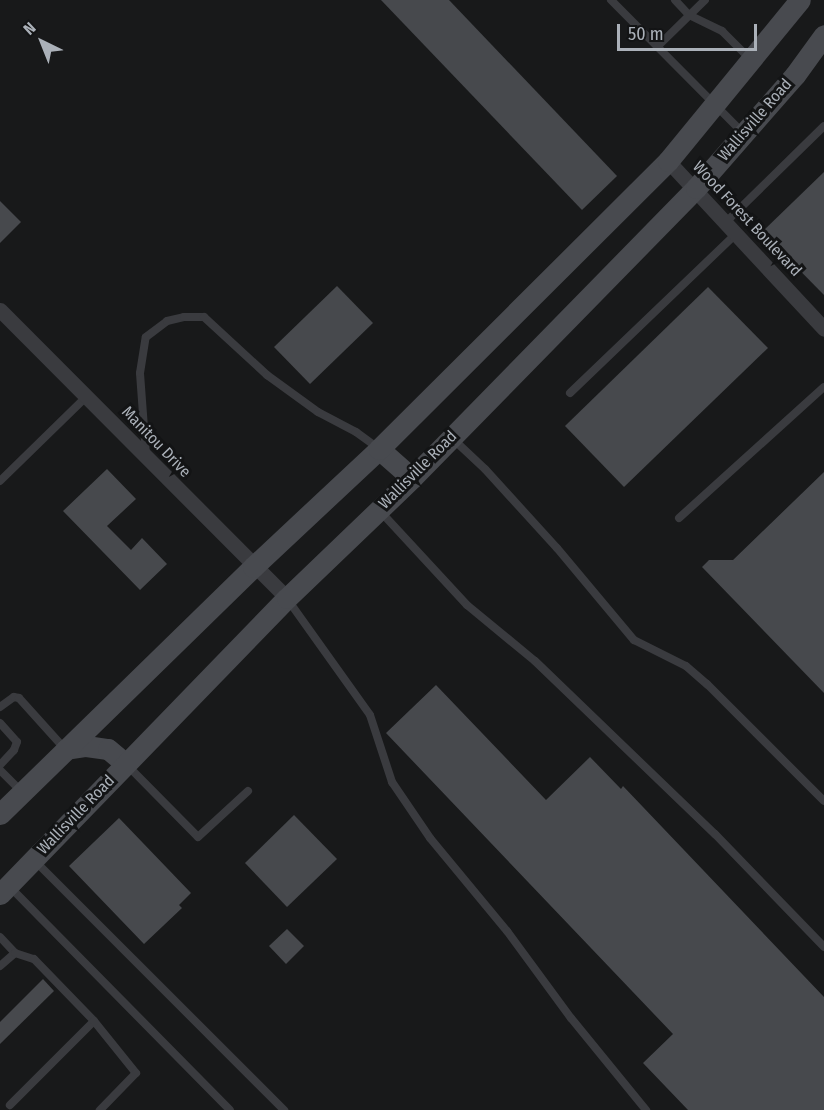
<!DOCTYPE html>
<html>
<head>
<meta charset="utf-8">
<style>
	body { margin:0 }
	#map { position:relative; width:824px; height:1110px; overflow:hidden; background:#18191a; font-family:"Fira Sans Condensed",sans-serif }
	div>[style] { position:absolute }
	.building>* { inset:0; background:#47494d }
	.lane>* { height:8px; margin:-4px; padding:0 4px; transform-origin:4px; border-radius:4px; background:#3a3b3f }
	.street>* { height:15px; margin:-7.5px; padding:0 7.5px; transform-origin:7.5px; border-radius:7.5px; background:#3a3b3f }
	.secondary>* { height:21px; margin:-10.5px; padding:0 10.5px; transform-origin:10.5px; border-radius:10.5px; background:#484a4f }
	span { translate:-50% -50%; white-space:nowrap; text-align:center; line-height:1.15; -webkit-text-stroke:6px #131415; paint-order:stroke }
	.street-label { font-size:16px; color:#abb1b9 }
	.north { position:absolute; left:12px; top:12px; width:60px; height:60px; -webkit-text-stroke:4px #131415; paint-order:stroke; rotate:317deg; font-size:16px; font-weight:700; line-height:24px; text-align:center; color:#abb1b9 }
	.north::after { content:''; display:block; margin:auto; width:21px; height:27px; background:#abb1b9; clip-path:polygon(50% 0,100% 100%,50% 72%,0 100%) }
	.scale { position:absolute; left:617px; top:24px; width:140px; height:27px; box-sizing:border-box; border:3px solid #abb1b9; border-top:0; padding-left:8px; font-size:18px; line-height:21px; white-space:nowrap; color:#abb1b9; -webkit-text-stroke:4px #131415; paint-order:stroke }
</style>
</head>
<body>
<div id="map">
	<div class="building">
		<div style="clip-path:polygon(381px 0,449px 0,617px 176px,582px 210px)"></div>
		<div style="clip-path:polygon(824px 172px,824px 295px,762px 232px)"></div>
		<div style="clip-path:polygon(0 201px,21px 222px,0 243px)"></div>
		<div style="clip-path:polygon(337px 286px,373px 323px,310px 384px,274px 347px)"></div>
		<div style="clip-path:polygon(708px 287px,768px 348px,624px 487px,565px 426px)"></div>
		<div style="clip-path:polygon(107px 469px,136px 499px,107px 526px,131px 550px,142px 538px,167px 564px,140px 590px,63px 511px)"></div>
		<div style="clip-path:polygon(824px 472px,824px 693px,702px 567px,709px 560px,733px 560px)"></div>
		<div style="clip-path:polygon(436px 685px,546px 800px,590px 757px,621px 789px,623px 786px,824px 997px,824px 1110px,688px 1110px,643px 1063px,673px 1034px,386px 733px)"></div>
		<div style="clip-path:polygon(294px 815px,337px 859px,287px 907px,245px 863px)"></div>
		<div style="clip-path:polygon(119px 818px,191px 893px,179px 905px,182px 908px,144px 944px,69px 866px)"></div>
		<div style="clip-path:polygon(287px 929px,304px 946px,286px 964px,269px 946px)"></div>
		<div style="clip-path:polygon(43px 979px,54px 991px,0 1044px,0 1022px)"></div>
	</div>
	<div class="lane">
		<div style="left:611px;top:0;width:186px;rotate:45.2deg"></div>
		<div style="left:675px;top:0;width:21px;rotate:47deg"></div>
		<div style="left:689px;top:15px;width:37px;rotate:26deg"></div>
		<div style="left:722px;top:31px;width:40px;rotate:45deg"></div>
		<div style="left:657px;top:47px;width:67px;rotate:-44.4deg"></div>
		<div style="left:726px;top:222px;width:137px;rotate:-44.4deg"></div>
		<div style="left:570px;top:393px;width:231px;rotate:-43.8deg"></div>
		<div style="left:453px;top:439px;width:44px;rotate:43.2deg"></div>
		<div style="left:485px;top:469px;width:107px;rotate:47.7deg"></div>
		<div style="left:557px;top:548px;width:120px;rotate:50.1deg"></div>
		<div style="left:634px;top:640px;width:58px;rotate:26.6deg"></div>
		<div style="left:686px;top:666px;width:28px;rotate:41deg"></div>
		<div style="left:707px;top:684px;width:165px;rotate:45deg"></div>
		<div style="left:146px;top:455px;width:82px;rotate:-94.2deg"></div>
		<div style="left:140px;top:373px;width:36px;rotate:-81deg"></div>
		<div style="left:146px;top:337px;width:26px;rotate:-37deg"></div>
		<div style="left:167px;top:321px;width:17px;rotate:-13deg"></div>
		<div style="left:184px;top:317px;width:20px"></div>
		<div style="left:204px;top:317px;width:86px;rotate:42.6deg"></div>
		<div style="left:267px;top:375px;width:63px;rotate:36deg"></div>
		<div style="left:318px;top:412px;width:43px;rotate:27.8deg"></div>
		<div style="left:356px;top:432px;width:27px;rotate:36deg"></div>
		<div style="left:0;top:481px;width:120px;rotate:-44.3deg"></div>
		<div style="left:380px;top:511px;width:128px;rotate:47.2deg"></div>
		<div style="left:467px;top:605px;width:88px;rotate:39.5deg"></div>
		<div style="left:535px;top:661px;width:250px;rotate:43.9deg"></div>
		<div style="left:715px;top:834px;width:157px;rotate:46deg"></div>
		<div style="left:679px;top:518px;width:195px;rotate:-42.1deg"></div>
		<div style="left:288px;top:600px;width:141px;rotate:54.5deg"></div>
		<div style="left:370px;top:715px;width:71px;rotate:71.8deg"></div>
		<div style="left:392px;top:782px;width:68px;rotate:55.8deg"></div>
		<div style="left:430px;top:838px;width:121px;rotate:50.4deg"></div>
		<div style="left:507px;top:931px;width:108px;rotate:53.7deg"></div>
		<div style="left:571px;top:1018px;width:119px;rotate:50.8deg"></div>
		<div style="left:0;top:707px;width:17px;rotate:-36deg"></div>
		<div style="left:14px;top:697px;width:5px;rotate:11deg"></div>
		<div style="left:19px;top:698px;width:69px;rotate:48deg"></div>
		<div style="left:0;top:723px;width:25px;rotate:48deg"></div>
		<div style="left:17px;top:742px;width:9px;rotate:111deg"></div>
		<div style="left:14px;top:750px;width:21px;rotate:133deg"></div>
		<div style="left:127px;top:765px;width:101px;rotate:45.4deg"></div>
		<div style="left:198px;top:837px;width:68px;rotate:-42.6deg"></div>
		<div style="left:0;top:770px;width:28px;rotate:45deg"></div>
		<div style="left:34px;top:860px;width:354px;rotate:45deg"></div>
		<div style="left:10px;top:887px;width:313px;rotate:45.4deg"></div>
		<div style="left:0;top:937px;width:22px;rotate:47deg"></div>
		<div style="left:0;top:966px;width:20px;rotate:-41deg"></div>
		<div style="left:15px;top:953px;width:20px;rotate:18deg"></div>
		<div style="left:34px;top:959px;width:86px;rotate:45.9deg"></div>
		<div style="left:94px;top:1021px;width:119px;rotate:135deg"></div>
		<div style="left:94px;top:1021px;width:67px;rotate:51.1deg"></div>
		<div style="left:136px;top:1073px;width:52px;rotate:134.2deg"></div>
	</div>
	<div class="street">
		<div style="left:668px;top:161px;width:229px;rotate:47.1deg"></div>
		<div style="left:0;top:310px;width:407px;rotate:45.1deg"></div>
	</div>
	<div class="secondary">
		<div style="left:379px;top:449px;width:44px;rotate:41.3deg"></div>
		<div style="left:66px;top:749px;width:20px;rotate:-9deg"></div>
		<div style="left:86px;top:746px;width:22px;rotate:8deg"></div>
		<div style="left:108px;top:749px;width:23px;rotate:40deg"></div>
		<div style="left:0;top:814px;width:354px;rotate:-44.3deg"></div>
		<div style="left:253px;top:567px;width:173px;rotate:-43.1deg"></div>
		<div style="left:379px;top:449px;width:408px;rotate:-44.9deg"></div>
		<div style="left:668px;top:161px;width:208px;rotate:-50.7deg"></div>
		<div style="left:0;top:894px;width:412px;rotate:-45.9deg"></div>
		<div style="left:287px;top:598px;width:173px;rotate:-43.8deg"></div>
		<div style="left:412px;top:478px;width:406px;rotate:-45.6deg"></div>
		<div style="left:696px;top:188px;width:150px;rotate:-48.8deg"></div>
		<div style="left:795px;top:75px;width:49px;rotate:-54.1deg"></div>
	</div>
	<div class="street-label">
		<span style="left:755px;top:120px;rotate:-49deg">Wallisville Road</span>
		<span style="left:747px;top:219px;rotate:47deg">Wood Forest Boulevard</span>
		<span style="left:156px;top:442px;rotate:46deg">Manitou Drive</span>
		<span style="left:418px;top:470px;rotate:-45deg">Wallisville Road</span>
		<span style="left:76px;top:815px;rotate:-46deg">Wallisville Road</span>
	</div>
	<div class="north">N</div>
	<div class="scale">50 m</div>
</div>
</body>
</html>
